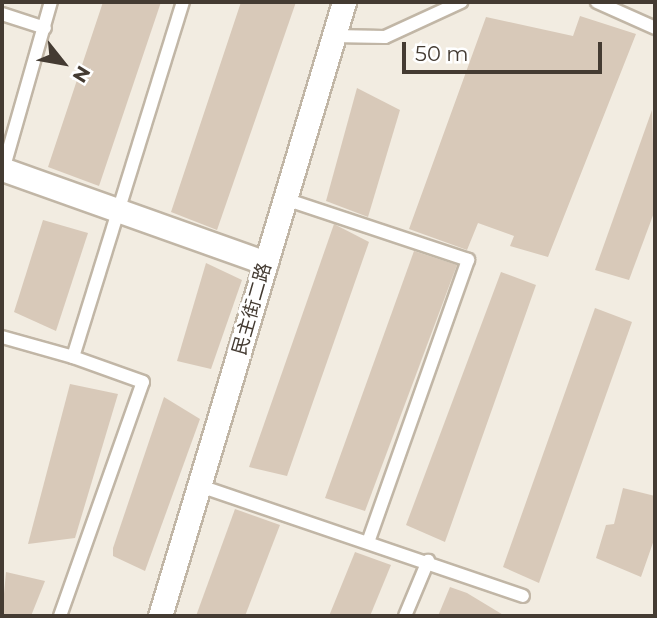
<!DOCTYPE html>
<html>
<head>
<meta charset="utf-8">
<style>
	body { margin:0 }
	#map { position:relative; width:657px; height:618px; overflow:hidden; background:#f2ece1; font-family:Montserrat,"Noto Sans SC",sans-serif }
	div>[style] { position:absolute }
	.building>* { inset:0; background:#d8c9b9 }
	.roads { filter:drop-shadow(2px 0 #c1b6a6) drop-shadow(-2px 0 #c1b6a6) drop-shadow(0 2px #c1b6a6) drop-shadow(0 -2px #c1b6a6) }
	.service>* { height:12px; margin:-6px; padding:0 6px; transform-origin:6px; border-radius:6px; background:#fff }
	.minor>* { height:23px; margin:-11.5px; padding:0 11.5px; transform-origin:11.5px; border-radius:11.5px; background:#fff }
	span { translate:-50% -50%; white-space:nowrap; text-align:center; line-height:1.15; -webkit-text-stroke:6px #fff; paint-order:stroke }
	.street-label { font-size:19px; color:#443b32 }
	.frame { position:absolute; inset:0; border:4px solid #443b32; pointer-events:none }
	.north { position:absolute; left:28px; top:28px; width:70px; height:70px; -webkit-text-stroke:5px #fff; paint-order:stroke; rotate:121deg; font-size:19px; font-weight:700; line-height:28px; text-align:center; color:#443b32 }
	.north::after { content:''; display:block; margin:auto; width:24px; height:32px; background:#443b32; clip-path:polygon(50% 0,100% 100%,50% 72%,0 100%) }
	.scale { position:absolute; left:402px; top:42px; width:200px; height:32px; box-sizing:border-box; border:4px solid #443b32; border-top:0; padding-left:9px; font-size:21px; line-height:24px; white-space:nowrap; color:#443b32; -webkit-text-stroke:5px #fff; paint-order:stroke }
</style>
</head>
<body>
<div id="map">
	<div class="building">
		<div style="clip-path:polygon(103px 2px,161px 2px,99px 186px,48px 167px)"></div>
		<div style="clip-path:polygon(241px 2px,296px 2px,217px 230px,171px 212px)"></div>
		<div style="clip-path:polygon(580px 16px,636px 34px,548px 257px,510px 246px,514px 236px,478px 223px,467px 250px,409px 229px,486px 17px,573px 36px)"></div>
		<div style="clip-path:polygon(357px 88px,400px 110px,368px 217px,326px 201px)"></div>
		<div style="clip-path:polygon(652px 110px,655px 210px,629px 280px,595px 270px)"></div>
		<div style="clip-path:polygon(43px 220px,88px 233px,56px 331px,14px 312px)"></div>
		<div style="clip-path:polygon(334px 224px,369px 242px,287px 476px,249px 467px)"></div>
		<div style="clip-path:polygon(414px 251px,457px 265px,365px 511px,325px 498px)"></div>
		<div style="clip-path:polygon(206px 263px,242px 280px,211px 369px,177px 361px)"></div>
		<div style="clip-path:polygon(501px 272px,536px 285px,445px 542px,406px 525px)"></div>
		<div style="clip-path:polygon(595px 308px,632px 322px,539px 583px,503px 567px)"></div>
		<div style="clip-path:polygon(70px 384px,118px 394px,75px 538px,28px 544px)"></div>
		<div style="clip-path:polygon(164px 397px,200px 419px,145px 571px,113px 556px,113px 548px)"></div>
		<div style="clip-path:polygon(623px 488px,655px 496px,655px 537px,641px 577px,596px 558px,606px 525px,614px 524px)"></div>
		<div style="clip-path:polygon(235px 509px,280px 525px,245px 616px,196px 616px)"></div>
		<div style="clip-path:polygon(355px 552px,391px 565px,370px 616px,329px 616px)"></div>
		<div style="clip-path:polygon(6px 572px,45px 581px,31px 616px,2px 616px)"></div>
		<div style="clip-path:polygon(450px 587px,467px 593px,505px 616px,438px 616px)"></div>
	</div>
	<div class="roads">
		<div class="service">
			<div style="left:597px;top:2px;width:64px;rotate:24.1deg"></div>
			<div style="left:2px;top:14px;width:45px;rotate:18deg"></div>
			<div style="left:333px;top:36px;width:52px;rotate:1.1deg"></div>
			<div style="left:385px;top:37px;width:84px;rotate:-24.7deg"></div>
			<div style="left:3px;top:170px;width:175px;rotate:-74.1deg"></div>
			<div style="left:285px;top:199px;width:193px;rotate:18.4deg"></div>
			<div style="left:468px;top:260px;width:297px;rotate:109.5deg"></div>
			<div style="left:2px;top:337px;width:74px;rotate:15.7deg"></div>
			<div style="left:73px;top:357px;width:372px;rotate:-72.8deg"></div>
			<div style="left:200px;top:486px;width:341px;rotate:18.8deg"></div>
			<div style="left:60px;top:616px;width:248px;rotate:-70.5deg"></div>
			<div style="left:143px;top:382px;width:74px;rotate:-160.3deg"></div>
			<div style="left:405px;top:616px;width:60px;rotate:-67.3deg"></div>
		</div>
		<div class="minor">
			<div style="left:2px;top:169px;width:280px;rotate:19.6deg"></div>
			<div style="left:160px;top:616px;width:641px;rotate:-73.32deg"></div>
		</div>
	</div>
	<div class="street-label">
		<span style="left:252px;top:309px;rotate:-74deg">民主街二路</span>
	</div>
	<div class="frame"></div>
	<div class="north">N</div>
	<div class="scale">50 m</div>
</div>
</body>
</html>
